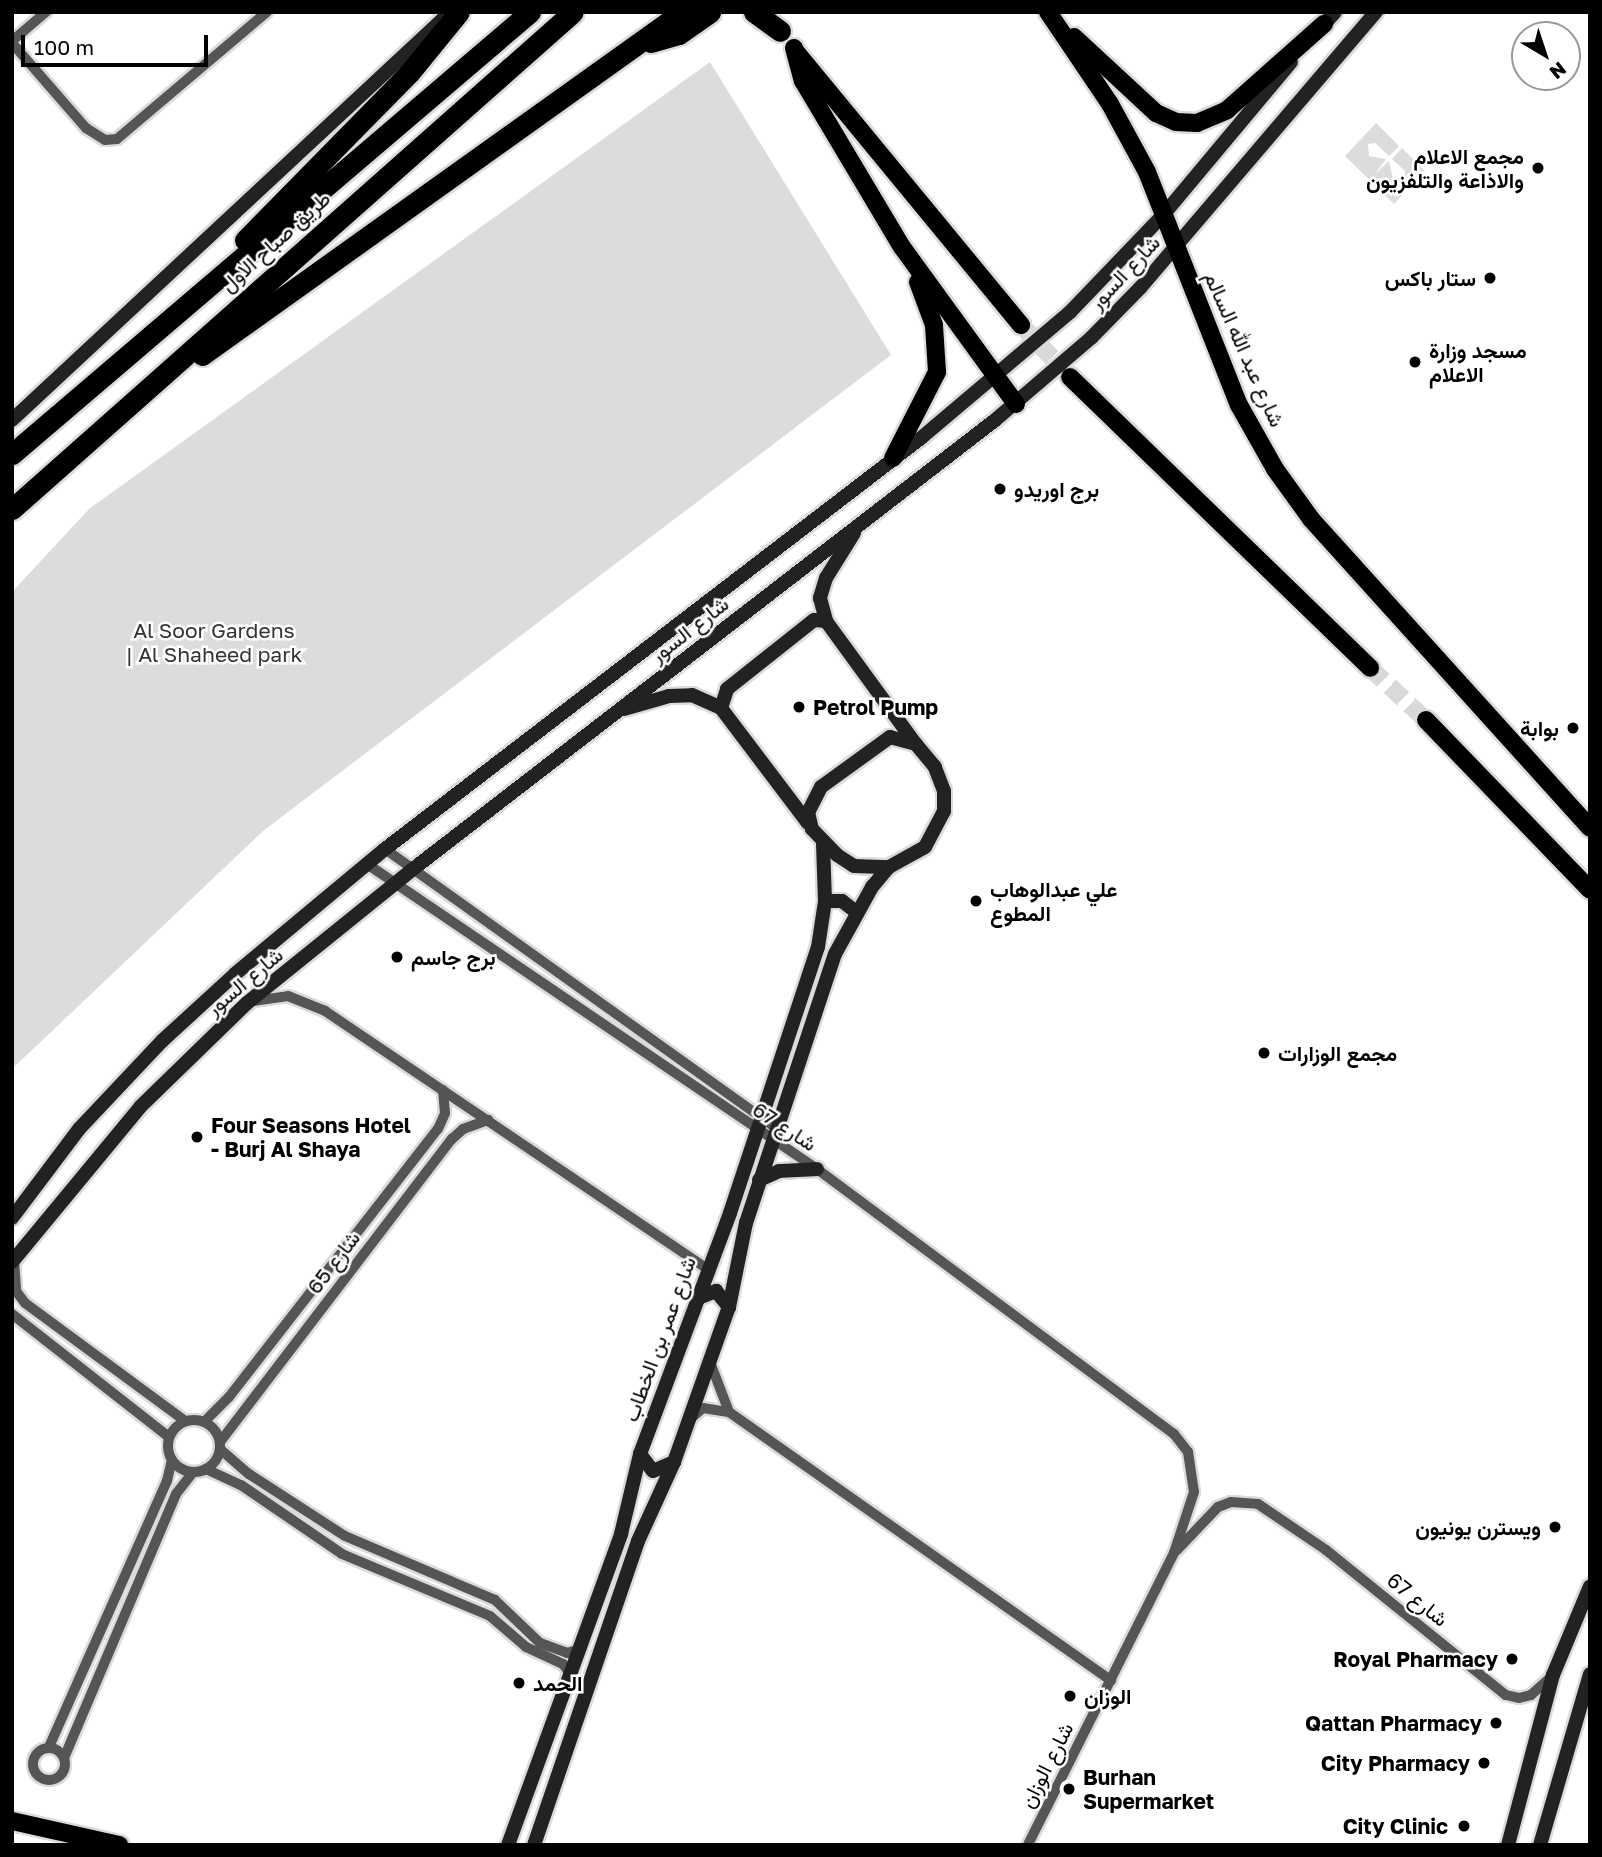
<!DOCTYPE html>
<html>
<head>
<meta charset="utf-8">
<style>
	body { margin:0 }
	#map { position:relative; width:1602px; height:1857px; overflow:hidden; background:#fff; font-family:"Golos Text",Vazirmatn,sans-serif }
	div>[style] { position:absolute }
	.green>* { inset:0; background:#dcdcdc }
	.primary-tunnel>* { height:18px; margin-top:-9px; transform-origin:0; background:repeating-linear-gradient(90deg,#d9d9d9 0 18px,transparent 0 27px) }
	.roads { filter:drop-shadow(2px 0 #dbdbdb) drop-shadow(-2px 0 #dbdbdb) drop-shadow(0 2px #dbdbdb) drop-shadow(0 -2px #dbdbdb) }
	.street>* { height:10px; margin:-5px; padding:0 5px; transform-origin:5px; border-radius:5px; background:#555 }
	.street>.ring { margin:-5px; padding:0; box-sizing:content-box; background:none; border:10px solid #555; border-radius:50% }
	.secondary>* { height:14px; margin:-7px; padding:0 7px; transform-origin:7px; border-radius:7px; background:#222 }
	.primary>* { height:18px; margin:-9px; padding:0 9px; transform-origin:9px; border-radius:9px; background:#000 }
	.highway>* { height:21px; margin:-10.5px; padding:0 10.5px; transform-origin:10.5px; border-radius:10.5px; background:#000 }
	.dots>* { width:19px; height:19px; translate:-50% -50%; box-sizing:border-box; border:4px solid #fff; border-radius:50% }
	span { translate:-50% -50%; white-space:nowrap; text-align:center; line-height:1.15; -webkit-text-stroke:5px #fff; paint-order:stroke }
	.poi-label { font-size:21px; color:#000; font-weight:700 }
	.right { translate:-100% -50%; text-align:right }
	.left { translate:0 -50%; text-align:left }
	.street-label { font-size:21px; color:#000 }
	.park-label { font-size:21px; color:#333 }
	.frame { position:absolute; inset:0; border:14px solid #000; pointer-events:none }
	.north { position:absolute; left:1511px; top:21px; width:70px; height:70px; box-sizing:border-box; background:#fff; border:2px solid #999; border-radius:50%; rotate:141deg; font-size:19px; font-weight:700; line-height:28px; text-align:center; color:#000 }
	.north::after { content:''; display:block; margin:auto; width:24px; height:32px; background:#000; clip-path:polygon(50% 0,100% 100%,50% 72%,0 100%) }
	.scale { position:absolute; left:21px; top:35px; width:187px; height:32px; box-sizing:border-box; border:4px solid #000; border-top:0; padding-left:9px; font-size:21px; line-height:24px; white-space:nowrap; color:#000; -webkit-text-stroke:5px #fff; paint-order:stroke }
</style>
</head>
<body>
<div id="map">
	<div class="green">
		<div style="clip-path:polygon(710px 62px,891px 355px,263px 831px,12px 1069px,12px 592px,89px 509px)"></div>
		<div style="clip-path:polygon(1376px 123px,1399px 146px,1389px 156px,1375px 143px,1368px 144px,1369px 156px,1386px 159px,1375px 174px,1389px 161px,1393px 179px,1405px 179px,1405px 171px,1392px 159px,1402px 148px,1425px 171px,1394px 204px,1345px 156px)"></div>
	</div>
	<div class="primary-tunnel">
		<div style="left:1021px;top:325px;width:70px;rotate:46.7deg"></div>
		<div style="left:1370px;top:668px;width:76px;rotate:42.9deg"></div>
	</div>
	<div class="roads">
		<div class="street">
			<div style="left:12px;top:41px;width:45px;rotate:-40.5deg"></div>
			<div style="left:12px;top:43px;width:113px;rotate:49deg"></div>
			<div style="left:86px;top:128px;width:22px;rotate:32deg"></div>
			<div style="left:105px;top:140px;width:12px;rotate:-5deg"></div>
			<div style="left:117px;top:139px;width:197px;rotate:-40.3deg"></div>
			<div style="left:385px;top:849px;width:480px;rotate:35.5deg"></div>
			<div style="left:367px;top:864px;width:544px;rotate:34.13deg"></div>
			<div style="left:817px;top:1169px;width:445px;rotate:36.6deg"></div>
			<div style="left:1174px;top:1434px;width:23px;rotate:52deg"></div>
			<div style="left:1188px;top:1452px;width:40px;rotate:81.5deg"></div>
			<div style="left:1194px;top:1492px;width:64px;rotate:108.2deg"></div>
			<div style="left:1174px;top:1553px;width:326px;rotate:116.6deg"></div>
			<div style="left:253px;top:1001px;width:35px;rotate:-8deg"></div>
			<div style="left:288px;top:996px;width:40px;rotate:22deg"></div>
			<div style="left:325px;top:1011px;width:461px;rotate:34deg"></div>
			<div style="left:14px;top:1260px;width:31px;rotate:86deg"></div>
			<div style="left:16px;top:1291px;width:15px;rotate:53deg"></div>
			<div style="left:25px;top:1303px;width:199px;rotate:36.4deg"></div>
			<div style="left:12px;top:1314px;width:199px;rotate:38.1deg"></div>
			<div style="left:710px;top:1362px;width:53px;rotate:69.2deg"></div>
			<div style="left:689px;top:1420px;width:18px;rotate:-41deg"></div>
			<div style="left:703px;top:1408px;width:26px;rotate:9deg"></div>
			<div style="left:729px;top:1412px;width:467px;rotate:35.1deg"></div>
			<div class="ring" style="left:168px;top:1420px;width:42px;height:42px"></div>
			<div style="left:204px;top:1422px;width:35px;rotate:-45deg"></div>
			<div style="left:229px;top:1397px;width:340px;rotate:-52.1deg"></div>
			<div style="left:438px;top:1129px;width:17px;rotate:-66deg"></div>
			<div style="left:445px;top:1113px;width:23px;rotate:-95deg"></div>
			<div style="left:220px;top:1442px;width:382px;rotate:-52.6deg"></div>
			<div style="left:452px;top:1139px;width:15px;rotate:-42deg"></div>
			<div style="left:463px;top:1129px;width:27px;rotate:-20deg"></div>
			<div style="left:220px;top:1449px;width:38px;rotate:41deg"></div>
			<div style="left:249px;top:1474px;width:114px;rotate:32.9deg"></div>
			<div style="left:345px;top:1536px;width:163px;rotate:23.1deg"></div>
			<div style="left:495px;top:1600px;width:62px;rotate:43.7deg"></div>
			<div style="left:540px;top:1643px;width:29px;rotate:20deg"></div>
			<div style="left:567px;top:1653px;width:14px;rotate:-17deg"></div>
			<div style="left:206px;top:1469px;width:38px;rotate:25deg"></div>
			<div style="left:241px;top:1485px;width:122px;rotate:34.3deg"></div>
			<div style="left:342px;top:1554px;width:160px;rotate:22.7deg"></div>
			<div style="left:490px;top:1616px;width:48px;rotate:40.7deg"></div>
			<div style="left:526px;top:1647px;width:41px;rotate:24.7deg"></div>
			<div style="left:563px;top:1664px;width:14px;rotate:54deg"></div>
			<div style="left:1177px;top:1550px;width:59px;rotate:-46.4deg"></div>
			<div style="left:1218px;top:1507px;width:14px;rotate:-21deg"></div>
			<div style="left:1231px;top:1502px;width:27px;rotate:4deg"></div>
			<div style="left:1258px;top:1504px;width:82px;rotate:34.1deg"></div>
			<div style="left:1326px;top:1550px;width:231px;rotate:38.9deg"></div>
			<div style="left:1506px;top:1695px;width:13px;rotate:13deg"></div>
			<div style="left:1519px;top:1698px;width:12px;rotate:-14deg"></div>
			<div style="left:1531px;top:1695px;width:27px;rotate:-42deg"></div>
			<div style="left:49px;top:1747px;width:291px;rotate:-66.1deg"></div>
			<div style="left:167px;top:1481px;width:22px;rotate:-77deg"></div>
			<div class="ring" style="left:33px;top:1748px;width:22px;height:22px"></div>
			<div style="left:64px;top:1758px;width:287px;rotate:-67deg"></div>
			<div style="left:176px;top:1494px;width:28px;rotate:-52deg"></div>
		</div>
		<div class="secondary">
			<div style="left:1318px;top:31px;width:25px;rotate:-48deg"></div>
			<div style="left:12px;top:420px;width:590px;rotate:-42.94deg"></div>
			<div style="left:854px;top:533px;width:53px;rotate:121.9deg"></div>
			<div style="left:826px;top:578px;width:21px;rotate:107deg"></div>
			<div style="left:820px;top:598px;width:24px;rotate:75deg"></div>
			<div style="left:826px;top:621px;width:151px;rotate:53.9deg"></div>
			<div style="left:721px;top:708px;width:20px;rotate:-72deg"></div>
			<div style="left:727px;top:689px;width:111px;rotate:-38.4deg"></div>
			<div style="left:814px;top:620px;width:12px;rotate:5deg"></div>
			<div style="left:624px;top:709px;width:47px;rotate:-16.1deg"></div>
			<div style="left:669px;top:696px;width:23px;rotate:-2deg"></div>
			<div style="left:692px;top:695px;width:32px;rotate:24deg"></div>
			<div style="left:721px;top:708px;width:144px;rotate:52.9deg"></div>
			<div style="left:825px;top:901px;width:17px"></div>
			<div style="left:842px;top:901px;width:16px;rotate:38deg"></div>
			<div style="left:759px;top:1180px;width:22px;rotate:-24deg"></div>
			<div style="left:779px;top:1171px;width:38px;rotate:-3deg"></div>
			<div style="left:12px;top:1218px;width:111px;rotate:-53deg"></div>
			<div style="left:79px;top:1129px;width:121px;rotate:-46.7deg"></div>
			<div style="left:162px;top:1041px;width:99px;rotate:-42.5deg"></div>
			<div style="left:235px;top:974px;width:195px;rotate:-39.8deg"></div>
			<div style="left:385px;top:849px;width:675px;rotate:-37.48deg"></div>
			<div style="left:921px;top:438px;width:195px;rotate:-40.2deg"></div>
			<div style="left:1070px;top:312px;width:136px;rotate:-46.2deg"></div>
			<div style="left:1164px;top:214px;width:198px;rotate:-50.1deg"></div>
			<div style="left:12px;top:1262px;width:201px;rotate:-50.4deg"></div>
			<div style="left:140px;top:1107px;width:149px;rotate:-44.2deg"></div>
			<div style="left:247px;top:1003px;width:213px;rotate:-38.9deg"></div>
			<div style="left:413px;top:869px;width:734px;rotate:-37.64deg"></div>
			<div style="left:994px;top:421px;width:128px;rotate:-40.6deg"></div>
			<div style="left:1091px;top:338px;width:71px;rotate:-45.6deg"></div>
			<div style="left:1141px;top:287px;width:362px;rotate:-49.5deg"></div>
			<div style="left:696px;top:1299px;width:22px;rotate:-22deg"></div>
			<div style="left:716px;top:1291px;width:21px;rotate:51deg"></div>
			<div style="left:640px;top:1454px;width:21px;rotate:53deg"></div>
			<div style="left:653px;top:1471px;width:23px;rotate:-23deg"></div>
			<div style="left:508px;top:1845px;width:331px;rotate:-70deg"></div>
			<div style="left:621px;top:1534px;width:82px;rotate:-76.6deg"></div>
			<div style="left:640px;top:1454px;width:257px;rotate:-69.5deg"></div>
			<div style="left:730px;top:1213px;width:280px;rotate:-71.7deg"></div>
			<div style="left:818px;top:947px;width:47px;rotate:-81.3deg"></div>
			<div style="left:825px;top:901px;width:57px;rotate:-92deg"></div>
			<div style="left:534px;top:1845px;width:321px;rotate:-71.1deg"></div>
			<div style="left:638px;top:1541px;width:87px;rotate:-65.5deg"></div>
			<div style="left:674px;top:1462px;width:164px;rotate:-70.5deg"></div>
			<div style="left:729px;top:1307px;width:86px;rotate:-78.6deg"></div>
			<div style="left:746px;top:1223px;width:283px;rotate:-71.7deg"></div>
			<div style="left:835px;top:954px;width:77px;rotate:-61.1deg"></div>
			<div style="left:872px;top:887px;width:26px;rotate:-50deg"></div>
			<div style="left:889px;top:867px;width:41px;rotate:-29.1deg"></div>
			<div style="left:925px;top:847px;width:41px;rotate:-62.2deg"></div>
			<div style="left:944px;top:811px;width:20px;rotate:-90deg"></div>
			<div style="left:944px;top:791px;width:26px;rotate:-111deg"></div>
			<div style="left:935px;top:767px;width:30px;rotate:-130deg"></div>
			<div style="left:916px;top:744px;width:27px;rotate:-165deg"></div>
			<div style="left:890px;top:737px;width:85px;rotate:144.1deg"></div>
			<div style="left:821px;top:787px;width:28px;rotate:117deg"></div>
			<div style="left:808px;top:812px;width:17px;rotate:77deg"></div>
			<div style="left:812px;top:829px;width:36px;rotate:46deg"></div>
			<div style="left:837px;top:855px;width:20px;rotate:33deg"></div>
			<div style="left:854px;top:866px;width:35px;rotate:2deg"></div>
			<div style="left:1508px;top:1845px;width:176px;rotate:-75.2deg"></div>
			<div style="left:1553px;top:1675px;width:96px;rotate:-67.4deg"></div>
			<div style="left:1540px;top:1845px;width:178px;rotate:-73.7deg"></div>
		</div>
		<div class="primary">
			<div style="left:1048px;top:12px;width:111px;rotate:56deg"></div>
			<div style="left:1110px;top:104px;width:77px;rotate:61.4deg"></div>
			<div style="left:1147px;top:172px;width:251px;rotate:68.5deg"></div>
			<div style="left:1239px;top:405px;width:73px;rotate:60.6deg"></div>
			<div style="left:1275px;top:469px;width:62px;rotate:54.2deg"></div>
			<div style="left:1311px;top:519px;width:416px;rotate:47.9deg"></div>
			<div style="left:1074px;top:37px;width:112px;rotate:42.8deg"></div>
			<div style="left:1156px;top:113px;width:22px;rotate:24deg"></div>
			<div style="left:1176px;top:122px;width:21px;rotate:3deg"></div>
			<div style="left:1197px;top:123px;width:33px;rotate:-23deg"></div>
			<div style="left:1227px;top:110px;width:130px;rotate:-41.6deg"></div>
			<div style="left:794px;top:48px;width:34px;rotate:75deg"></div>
			<div style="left:803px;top:81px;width:193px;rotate:59.2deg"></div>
			<div style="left:902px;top:247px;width:194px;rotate:54deg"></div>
			<div style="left:796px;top:52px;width:354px;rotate:50.5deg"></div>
			<div style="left:1070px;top:377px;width:418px;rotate:44.1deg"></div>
			<div style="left:893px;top:458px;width:97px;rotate:-62.9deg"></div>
			<div style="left:937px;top:372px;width:47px;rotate:-93.7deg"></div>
			<div style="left:934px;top:325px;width:46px;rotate:-110.4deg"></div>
			<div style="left:1426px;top:720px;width:236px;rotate:46deg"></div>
			<div style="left:12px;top:1821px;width:110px;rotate:12.6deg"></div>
		</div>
		<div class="highway">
			<div style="left:754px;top:12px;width:32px;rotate:36deg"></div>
			<div style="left:651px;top:42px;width:29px;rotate:-16deg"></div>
			<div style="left:679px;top:34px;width:38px;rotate:-35deg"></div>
			<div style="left:245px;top:240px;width:235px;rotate:-45.5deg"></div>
			<div style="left:410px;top:72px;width:77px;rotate:-50.8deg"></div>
			<div style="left:202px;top:355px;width:590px;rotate:-35.55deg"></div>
			<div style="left:12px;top:454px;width:681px;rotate:-40.47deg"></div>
			<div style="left:12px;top:509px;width:749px;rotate:-41.54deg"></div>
		</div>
	</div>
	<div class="dots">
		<div style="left:1538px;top:168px;background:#000"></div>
		<div style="left:1490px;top:278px;background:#000"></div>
		<div style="left:1415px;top:362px;background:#000"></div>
		<div style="left:1000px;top:489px;background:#000"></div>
		<div style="left:799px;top:707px;background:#000"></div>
		<div style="left:1573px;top:728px;background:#000"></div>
		<div style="left:976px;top:901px;background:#000"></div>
		<div style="left:397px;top:957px;background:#000"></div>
		<div style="left:1264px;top:1053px;background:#000"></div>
		<div style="left:197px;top:1137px;background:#000"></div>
		<div style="left:1555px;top:1527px;background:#000"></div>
		<div style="left:1512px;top:1659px;background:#000"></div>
		<div style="left:519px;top:1683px;background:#000"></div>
		<div style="left:1070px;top:1696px;background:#000"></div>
		<div style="left:1496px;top:1723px;background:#000"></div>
		<div style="left:1484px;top:1763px;background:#000"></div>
		<div style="left:1069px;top:1789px;background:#000"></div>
		<div style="left:1464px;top:1826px;background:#000"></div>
	</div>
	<div class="poi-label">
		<span class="right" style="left:1524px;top:168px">مجمع الاعلام<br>والاذاعة والتلفزيون</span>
		<span class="right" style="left:1476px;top:278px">ستار باكس</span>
		<span class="left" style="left:1429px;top:362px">مسجد وزارة<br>الاعلام</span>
		<span class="left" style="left:1014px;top:489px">برج اوريدو</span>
		<span class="left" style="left:813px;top:707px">Petrol Pump</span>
		<span class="right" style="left:1559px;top:728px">بوابة</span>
		<span class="left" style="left:990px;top:901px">علي عبدالوهاب<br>المطوع</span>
		<span class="left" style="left:411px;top:957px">برج جاسم</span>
		<span class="left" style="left:1278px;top:1053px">مجمع الوزارات</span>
		<span class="left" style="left:211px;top:1137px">Four Seasons Hotel<br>- Burj Al Shaya</span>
		<span class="right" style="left:1541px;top:1527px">ويسترن يونيون</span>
		<span class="right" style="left:1498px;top:1659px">Royal Pharmacy</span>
		<span class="left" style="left:533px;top:1683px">الحمد</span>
		<span class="left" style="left:1084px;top:1696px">الوزان</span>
		<span class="right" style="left:1482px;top:1723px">Qattan Pharmacy</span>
		<span class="right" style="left:1470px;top:1763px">City Pharmacy</span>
		<span class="left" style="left:1083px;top:1789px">Burhan<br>Supermarket</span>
		<span class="right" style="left:1448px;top:1826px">City Clinic</span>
	</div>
	<div class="street-label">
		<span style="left:275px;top:241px;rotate:-42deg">طريق صباح الاول</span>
		<span style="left:1124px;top:272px;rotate:-47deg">شارع السور</span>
		<span style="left:1245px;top:349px;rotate:66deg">شارع عبد الله السالم</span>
		<span style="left:689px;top:629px;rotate:-38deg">شارع السور</span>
		<span style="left:244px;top:981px;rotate:-40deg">شارع السور</span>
		<span style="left:785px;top:1126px;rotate:33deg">شارع 67</span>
		<span style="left:333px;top:1262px;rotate:-53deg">شارع 65</span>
		<span style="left:659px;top:1339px;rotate:-70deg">شارع عمر بن الخطاب</span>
		<span style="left:1418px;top:1599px;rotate:39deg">شارع 67</span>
		<span style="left:1046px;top:1765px;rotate:-63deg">شارع الوزان</span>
	</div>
	<div class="park-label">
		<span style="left:214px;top:642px">Al Soor Gardens<br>| Al Shaheed park</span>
	</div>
	<div class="frame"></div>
	<div class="north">N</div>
	<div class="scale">100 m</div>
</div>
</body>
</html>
